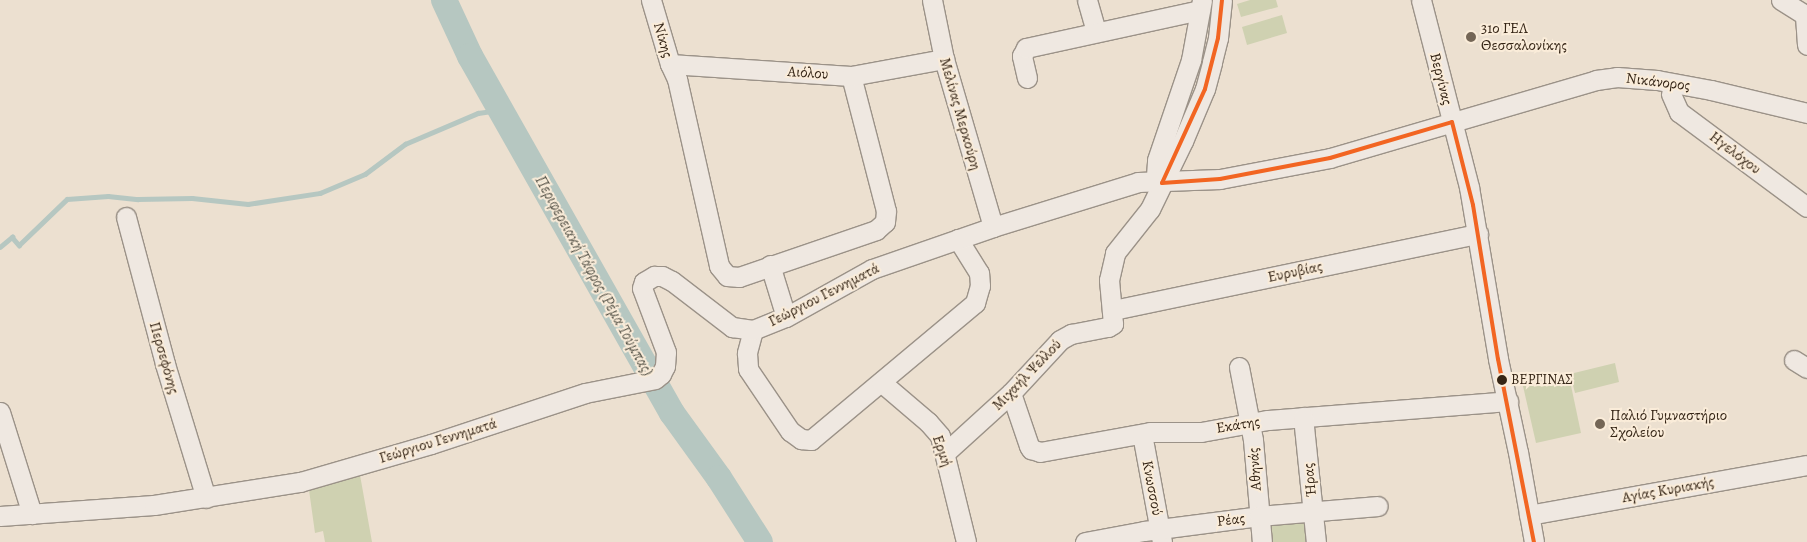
<!DOCTYPE html>
<html>
<head>
<meta charset="utf-8">
<style>
	body { margin:0 }
	#map { position:relative; width:1807px; height:542px; overflow:hidden; background:#ece0d0; font-family:Alegreya,serif }
	div>[style] { position:absolute }
	.green>* { inset:0; background:#cfd1b1 }
	.stream>* { height:4.5px; margin:-2.25px; padding:0 2.25px; transform-origin:2.25px; border-radius:2.25px; background:#b6c7c1 }
	.river>* { height:26px; margin:-13px; padding:0 13px; transform-origin:13px; border-radius:13px; background:#b6c7c1 }
	.roads { filter:drop-shadow(1px 0 #9b9288) drop-shadow(-1px 0 #9b9288) drop-shadow(0 1px #9b9288) drop-shadow(0 -1px #9b9288) }
	.minor>* { height:19px; margin:-9.5px; padding:0 9.5px; transform-origin:9.5px; border-radius:9.5px; background:#efe8e1 }
	.bus-1>* { height:4px; margin:-2px; padding:0 2px; transform-origin:2px; border-radius:2px; background:#f26522 }
	.dots>* { width:14px; height:14px; translate:-50% -50%; box-sizing:border-box; border:2px solid #faecd9; border-radius:50% }
	span { translate:-50% -50%; white-space:nowrap; text-align:center; line-height:1.15; -webkit-text-stroke:4px #faecd9; paint-order:stroke }
	.bus-label { font-size:14px; color:#342415 }
	.left { translate:0 -50%; text-align:left }
	.poi-label { font-size:15px; color:#342415 }
	.street-label { font-size:15px; color:#342415 }
	.water-label { font-size:16px; color:#545247; font-style:italic }
</style>
</head>
<body>
<div id="map">
	<div class="green">
		<div style="clip-path:polygon(1250px 0,1276px 0,1278px 7px,1241px 17px,1237px 4px)"></div>
		<div style="clip-path:polygon(1282px 15px,1287px 33px,1247px 45px,1242px 27px)"></div>
		<div style="clip-path:polygon(1615px 363px,1619px 382px,1575px 393px,1570px 374px)"></div>
		<div style="clip-path:polygon(1569px 376px,1581px 433px,1536px 443px,1523px 386px)"></div>
		<div style="clip-path:polygon(360px 475px,372px 542px,325px 542px,323px 531px,315px 533px,309px 490px)"></div>
		<div style="clip-path:polygon(1309px 515px,1312px 542px,1270px 542px,1267px 520px)"></div>
	</div>
	<div class="stream">
		<div style="left:0;top:247px;width:16px;rotate:-40deg"></div>
		<div style="left:12px;top:237px;width:11px;rotate:49deg"></div>
		<div style="left:19px;top:245px;width:66px;rotate:-43.8deg"></div>
		<div style="left:67px;top:199px;width:41px;rotate:-4.2deg"></div>
		<div style="left:108px;top:196px;width:30px;rotate:6deg"></div>
		<div style="left:138px;top:199px;width:54px;rotate:-1.1deg"></div>
		<div style="left:192px;top:198px;width:56px;rotate:6.1deg"></div>
		<div style="left:248px;top:204px;width:73px;rotate:-8.7deg"></div>
		<div style="left:320px;top:193px;width:49px;rotate:-22.9deg"></div>
		<div style="left:365px;top:174px;width:50px;rotate:-36.9deg"></div>
		<div style="left:405px;top:144px;width:79px;rotate:-23deg"></div>
		<div style="left:478px;top:113px;width:22px;rotate:-8deg"></div>
	</div>
	<div class="river">
		<div style="left:444px;top:0;width:62px;rotate:65.1deg"></div>
		<div style="left:470px;top:56px;width:410px;rotate:60.5deg"></div>
		<div style="left:672px;top:413px;width:80px;rotate:54.1deg"></div>
		<div style="left:719px;top:478px;width:76px;rotate:57.4deg"></div>
	</div>
	<div class="roads">
		<div class="minor">
			<div style="left:651px;top:0;width:67px;rotate:73.5deg"></div>
			<div style="left:670px;top:64px;width:17px;rotate:65deg"></div>
			<div style="left:677px;top:79px;width:192px;rotate:77.3deg"></div>
			<div style="left:719px;top:266px;width:13px;rotate:51deg"></div>
			<div style="left:727px;top:276px;width:12px;rotate:5deg"></div>
			<div style="left:739px;top:277px;width:145px;rotate:-18.9deg"></div>
			<div style="left:876px;top:230px;width:12px;rotate:-42deg"></div>
			<div style="left:885px;top:222px;width:11px;rotate:-85deg"></div>
			<div style="left:886px;top:211px;width:139px;rotate:-104.5deg"></div>
			<div style="left:932px;top:0;width:60px;rotate:78.5deg"></div>
			<div style="left:944px;top:59px;width:175px;rotate:73.7deg"></div>
			<div style="left:1087px;top:0;width:32px;rotate:74deg"></div>
			<div style="left:1421px;top:0;width:193px;rotate:75.6deg"></div>
			<div style="left:1469px;top:187px;width:174px;rotate:80.4deg"></div>
			<div style="left:1498px;top:359px;width:95px;rotate:77.9deg"></div>
			<div style="left:1518px;top:452px;width:91px;rotate:79.9deg"></div>
			<div style="left:1781px;top:0;width:31px;rotate:32deg"></div>
			<div style="left:1805px;top:16px;width:29px;rotate:86deg"></div>
			<div style="left:670px;top:64px;width:181px;rotate:3.8deg"></div>
			<div style="left:851px;top:76px;width:95px;rotate:-10.4deg"></div>
			<div style="left:1027px;top:78px;width:23px;rotate:-103deg"></div>
			<div style="left:1022px;top:56px;width:9px;rotate:-63deg"></div>
			<div style="left:1026px;top:48px;width:178px;rotate:-12.3deg"></div>
			<div style="left:1671px;top:94px;width:20px;rotate:66deg"></div>
			<div style="left:1679px;top:112px;width:159px;rotate:36.6deg"></div>
			<div style="left:1162px;top:183px;width:9px;rotate:-131deg"></div>
			<div style="left:1156px;top:176px;width:16px;rotate:-86deg"></div>
			<div style="left:1157px;top:160px;width:106px;rotate:-71.2deg"></div>
			<div style="left:1191px;top:60px;width:61px;rotate:-79.6deg"></div>
			<div style="left:126px;top:217px;width:152px;rotate:75.1deg"></div>
			<div style="left:165px;top:364px;width:140px;rotate:73deg"></div>
			<div style="left:770px;top:265px;width:54px;rotate:72.9deg"></div>
			<div style="left:1113px;top:310px;width:373px;rotate:-11.8deg"></div>
			<div style="left:753px;top:330px;width:24px;rotate:105deg"></div>
			<div style="left:747px;top:353px;width:16px;rotate:86deg"></div>
			<div style="left:748px;top:369px;width:75px;rotate:55.9deg"></div>
			<div style="left:790px;top:431px;width:14px;rotate:36deg"></div>
			<div style="left:801px;top:439px;width:10px;rotate:6deg"></div>
			<div style="left:811px;top:440px;width:214px;rotate:-39.9deg"></div>
			<div style="left:975px;top:303px;width:18px;rotate:-74deg"></div>
			<div style="left:980px;top:286px;width:13px;rotate:-94deg"></div>
			<div style="left:979px;top:273px;width:40px;rotate:-122deg"></div>
			<div style="left:1794px;top:360px;width:15px;rotate:32deg"></div>
			<div style="left:1239px;top:367px;width:74px;rotate:79.1deg"></div>
			<div style="left:1253px;top:440px;width:102px;rotate:85deg"></div>
			<div style="left:881px;top:382px;width:62px;rotate:40.4deg"></div>
			<div style="left:928px;top:422px;width:18px;rotate:49deg"></div>
			<div style="left:940px;top:436px;width:109px;rotate:76.2deg"></div>
			<div style="left:1011px;top:393px;width:56px;rotate:71.2deg"></div>
			<div style="left:1029px;top:446px;width:4px;rotate:56deg"></div>
			<div style="left:1031px;top:449px;width:9px;rotate:18deg"></div>
			<div style="left:1040px;top:452px;width:112px;rotate:-10.3deg"></div>
			<div style="left:1150px;top:432px;width:51px"></div>
			<div style="left:1201px;top:432px;width:68px;rotate:-10.2deg"></div>
			<div style="left:1268px;top:420px;width:241px;rotate:-4.5deg"></div>
			<div style="left:0;top:412px;width:107px;rotate:72.6deg"></div>
			<div style="left:1303px;top:417px;width:126px;rotate:84.1deg"></div>
			<div style="left:1142px;top:434px;width:110px;rotate:79.5deg"></div>
			<div style="left:945px;top:453px;width:89px;rotate:-42.3deg"></div>
			<div style="left:1011px;top:393px;width:72px;rotate:-47.2deg"></div>
			<div style="left:1060px;top:340px;width:13px;rotate:-29deg"></div>
			<div style="left:1071px;top:334px;width:38px;rotate:-11deg"></div>
			<div style="left:1108px;top:327px;width:6px;rotate:-31deg"></div>
			<div style="left:1113px;top:324px;width:44px;rotate:-95.2deg"></div>
			<div style="left:1109px;top:280px;width:28px;rotate:-77deg"></div>
			<div style="left:1115px;top:253px;width:56px;rotate:-51.5deg"></div>
			<div style="left:1150px;top:209px;width:76px;rotate:-64.1deg"></div>
			<div style="left:1183px;top:141px;width:56px;rotate:-67.1deg"></div>
			<div style="left:1205px;top:89px;width:28px;rotate:-75deg"></div>
			<div style="left:1212px;top:62px;width:25px;rotate:-76deg"></div>
			<div style="left:1218px;top:38px;width:38px;rotate:-84deg"></div>
			<div style="left:1529px;top:515px;width:282px;rotate:-10.2deg"></div>
			<div style="left:0;top:516px;width:154px;rotate:-4.1deg"></div>
			<div style="left:154px;top:505px;width:148px;rotate:-9deg"></div>
			<div style="left:300px;top:482px;width:136px;rotate:-16.2deg"></div>
			<div style="left:431px;top:444px;width:162px;rotate:-18.3deg"></div>
			<div style="left:585px;top:393px;width:71px;rotate:-11.3deg"></div>
			<div style="left:655px;top:379px;width:8px;rotate:-40deg"></div>
			<div style="left:661px;top:374px;width:9px;rotate:-63deg"></div>
			<div style="left:665px;top:366px;width:14px;rotate:-86deg"></div>
			<div style="left:666px;top:352px;width:68px;rotate:-110.6deg"></div>
			<div style="left:642px;top:288px;width:6px;rotate:-72deg"></div>
			<div style="left:644px;top:282px;width:12px;rotate:-31deg"></div>
			<div style="left:654px;top:276px;width:8px"></div>
			<div style="left:662px;top:276px;width:11px;rotate:27deg"></div>
			<div style="left:672px;top:281px;width:76px;rotate:37.5deg"></div>
			<div style="left:732px;top:327px;width:21px;rotate:8deg"></div>
			<div style="left:753px;top:330px;width:35px;rotate:-22deg"></div>
			<div style="left:786px;top:317px;width:98px;rotate:-29.2deg"></div>
			<div style="left:872px;top:269px;width:128px;rotate:-19.1deg"></div>
			<div style="left:993px;top:227px;width:152px;rotate:-17.2deg"></div>
			<div style="left:1138px;top:182px;width:82px;rotate:-2.1deg"></div>
			<div style="left:1220px;top:179px;width:112px;rotate:-10.8deg"></div>
			<div style="left:1330px;top:158px;width:277px;rotate:-16.3deg"></div>
			<div style="left:1596px;top:80px;width:21px;rotate:-8deg"></div>
			<div style="left:1617px;top:77px;width:40px;rotate:4.3deg"></div>
			<div style="left:1657px;top:80px;width:55px;rotate:10.5deg"></div>
			<div style="left:1711px;top:90px;width:99px;rotate:13.5deg"></div>
			<div style="left:1085px;top:542px;width:60px;rotate:-10.6deg"></div>
			<div style="left:1144px;top:531px;width:116px;rotate:-7.4deg"></div>
			<div style="left:1259px;top:516px;width:119px;rotate:-4.8deg"></div>
		</div>
	</div>
	<div class="bus-1">
		<div style="left:1452px;top:122px;width:86px;rotate:75.8deg"></div>
		<div style="left:1473px;top:205px;width:156px;rotate:80.8deg"></div>
		<div style="left:1498px;top:359px;width:187px;rotate:78.9deg"></div>
		<div style="left:1162px;top:183px;width:58px;rotate:-3.9deg"></div>
		<div style="left:1220px;top:179px;width:112px;rotate:-10.8deg"></div>
		<div style="left:1330px;top:158px;width:127px;rotate:-16.4deg"></div>
		<div style="left:1162px;top:183px;width:103px;rotate:-65.4deg"></div>
		<div style="left:1205px;top:89px;width:53px;rotate:-75.7deg"></div>
		<div style="left:1218px;top:38px;width:38px;rotate:-84deg"></div>
	</div>
	<div class="dots">
		<div style="left:1471px;top:37px;background:#746656"></div>
		<div style="left:1502px;top:380px;background:#342415"></div>
		<div style="left:1600px;top:424px;background:#746656"></div>
	</div>
	<div class="bus-label">
		<span class="left" style="left:1511px;top:380px">ΒΕΡΓΙΝΑΣ</span>
	</div>
	<div class="poi-label">
		<span class="left" style="left:1481px;top:37px">31ο ΓΕΛ<br>Θεσσαλονίκης</span>
		<span class="left" style="left:1610px;top:424px">Παλιό Γυμναστήριο<br>Σχολείου</span>
	</div>
	<div class="street-label">
		<span style="left:663px;top:40px;rotate:74deg">Νίκης</span>
		<span style="left:808px;top:73px;rotate:4deg">Αιόλου</span>
		<span style="left:1441px;top:79px;rotate:76deg">Βεργίνας</span>
		<span style="left:1658px;top:82px;rotate:7deg">Νικάνορος</span>
		<span style="left:960px;top:114px;rotate:74deg">Μελίνας Μερκούρη</span>
		<span style="left:1735px;top:153px;rotate:37deg">Ηγελόχου</span>
		<span style="left:1295px;top:272px;rotate:-12deg">Ευρυβίας</span>
		<span style="left:824px;top:295px;rotate:-27deg">Γεώργιου Γεννηματά</span>
		<span style="left:164px;top:358px;rotate:74deg">Περσεφόνης</span>
		<span style="left:1027px;top:375px;rotate:-46deg">Μιχαήλ Ψελλού</span>
		<span style="left:1238px;top:425px;rotate:-9deg">Εκάτης</span>
		<span style="left:438px;top:441px;rotate:-17deg">Γεώργιου Γεννηματά</span>
		<span style="left:942px;top:451px;rotate:71deg">Ερμή</span>
		<span style="left:1255px;top:469px;rotate:-94deg">Αθηνάς</span>
		<span style="left:1310px;top:480px;rotate:-96deg">Ήρας</span>
		<span style="left:1152px;top:488px;rotate:79deg">Κνωσσού</span>
		<span style="left:1668px;top:490px;rotate:-10deg">Αγίας Κυριακής</span>
		<span style="left:1231px;top:520px;rotate:-7deg">Ρέας</span>
	</div>
	<div class="water-label">
		<span style="left:594px;top:276px;rotate:61deg">Περιφερειακή Τάφρος (Ρέμα Τούμπας)</span>
	</div>
</div>
</body>
</html>
